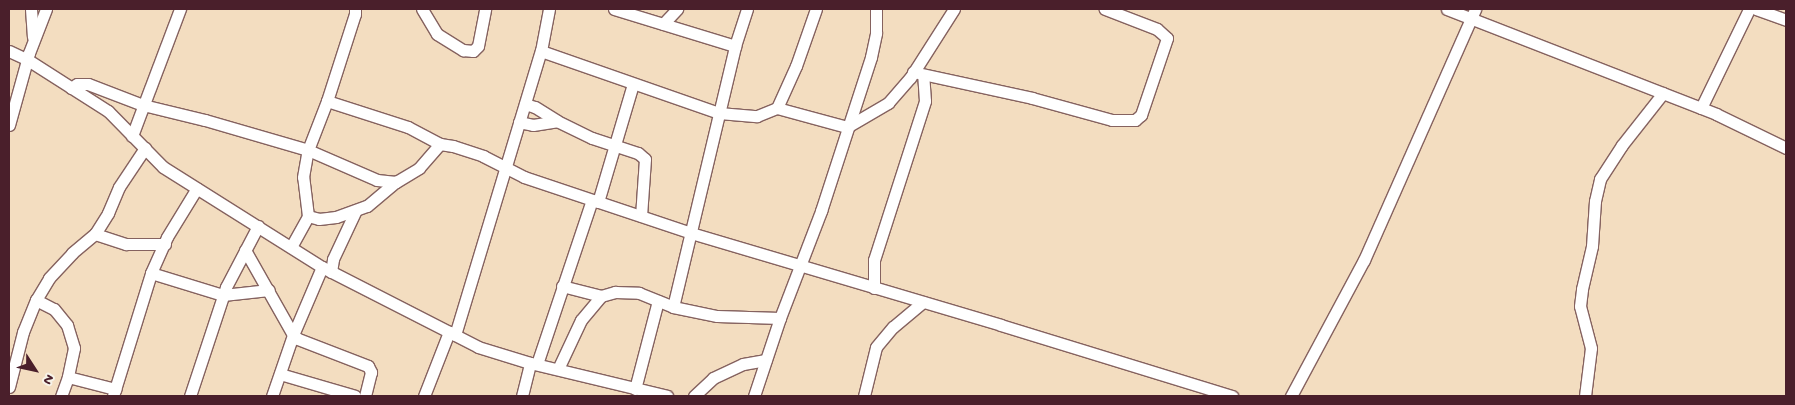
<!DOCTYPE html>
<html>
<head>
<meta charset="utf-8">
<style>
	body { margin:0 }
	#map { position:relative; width:1795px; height:405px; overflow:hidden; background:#f3ddc0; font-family:"Gochi Hand",sans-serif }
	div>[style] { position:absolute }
	.roads { filter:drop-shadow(1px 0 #85625f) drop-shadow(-1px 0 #85625f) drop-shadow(0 1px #85625f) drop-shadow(0 -1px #85625f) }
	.minor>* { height:11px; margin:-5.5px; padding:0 5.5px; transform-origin:5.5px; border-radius:5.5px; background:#fff }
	span { translate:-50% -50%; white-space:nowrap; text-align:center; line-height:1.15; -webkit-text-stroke:4px #f7f3e8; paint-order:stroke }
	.frame { position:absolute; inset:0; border:10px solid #4a1f2b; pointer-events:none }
	.north { position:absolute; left:10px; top:345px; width:50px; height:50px; -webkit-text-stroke:4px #f7f3e8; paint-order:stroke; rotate:125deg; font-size:14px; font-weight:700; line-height:20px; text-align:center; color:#4a1f2b }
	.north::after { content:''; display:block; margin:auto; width:18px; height:22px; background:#4a1f2b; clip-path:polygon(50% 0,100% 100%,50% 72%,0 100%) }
</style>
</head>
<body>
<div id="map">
	<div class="roads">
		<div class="minor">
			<div style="left:31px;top:9px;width:28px;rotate:86deg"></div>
			<div style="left:422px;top:9px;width:29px;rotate:59deg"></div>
			<div style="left:437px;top:34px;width:31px;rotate:32deg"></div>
			<div style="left:463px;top:50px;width:10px;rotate:6deg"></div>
			<div style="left:473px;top:51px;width:7px;rotate:-45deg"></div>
			<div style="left:478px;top:46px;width:38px;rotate:-79deg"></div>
			<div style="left:614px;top:9px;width:127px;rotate:17deg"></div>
			<div style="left:1447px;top:9px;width:289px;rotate:21.3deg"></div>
			<div style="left:1716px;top:114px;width:78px;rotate:25.9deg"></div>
			<div style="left:1756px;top:9px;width:32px;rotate:20deg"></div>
			<div style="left:663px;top:24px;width:21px;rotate:-47deg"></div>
			<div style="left:9px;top:51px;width:21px;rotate:25deg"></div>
			<div style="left:28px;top:60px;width:95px;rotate:32.5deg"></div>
			<div style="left:108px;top:111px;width:78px;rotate:45.5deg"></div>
			<div style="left:163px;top:167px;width:188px;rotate:32.2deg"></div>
			<div style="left:322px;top:267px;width:175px;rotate:27.1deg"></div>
			<div style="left:478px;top:347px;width:54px;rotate:17.1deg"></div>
			<div style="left:530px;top:363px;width:141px;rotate:13.5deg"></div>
			<div style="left:541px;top:51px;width:188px;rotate:19.2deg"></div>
			<div style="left:719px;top:113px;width:38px;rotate:5deg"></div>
			<div style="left:757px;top:116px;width:22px;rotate:-22deg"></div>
			<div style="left:777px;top:108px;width:73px;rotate:15.2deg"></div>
			<div style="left:847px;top:127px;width:48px;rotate:-30.3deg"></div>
			<div style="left:888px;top:103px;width:33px;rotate:-49deg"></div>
			<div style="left:910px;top:78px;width:82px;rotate:-57.5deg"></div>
			<div style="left:913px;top:72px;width:122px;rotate:12.3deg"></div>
			<div style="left:1032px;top:98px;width:83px;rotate:15.4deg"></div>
			<div style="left:1112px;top:120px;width:23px"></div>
			<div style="left:1135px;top:120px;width:8px;rotate:-40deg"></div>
			<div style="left:1141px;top:115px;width:81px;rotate:-71.3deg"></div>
			<div style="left:1167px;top:38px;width:13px;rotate:-138deg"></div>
			<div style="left:1157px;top:29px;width:56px;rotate:-159deg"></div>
			<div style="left:71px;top:88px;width:7px;rotate:-34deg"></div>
			<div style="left:77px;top:84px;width:11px"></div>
			<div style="left:88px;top:84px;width:59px;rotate:20.9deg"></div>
			<div style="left:143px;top:105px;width:64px;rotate:13.6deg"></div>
			<div style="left:205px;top:120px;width:107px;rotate:16.2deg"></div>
			<div style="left:308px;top:150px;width:75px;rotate:23.5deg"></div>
			<div style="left:377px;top:180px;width:19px;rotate:6deg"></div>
			<div style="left:396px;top:182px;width:27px;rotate:-31deg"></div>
			<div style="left:419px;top:168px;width:32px;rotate:-49deg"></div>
			<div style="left:440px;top:144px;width:13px;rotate:9deg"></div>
			<div style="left:453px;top:146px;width:32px;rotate:18deg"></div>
			<div style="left:483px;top:156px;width:46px;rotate:27.1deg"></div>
			<div style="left:524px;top:177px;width:176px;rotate:18.5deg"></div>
			<div style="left:691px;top:233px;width:323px;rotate:16.5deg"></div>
			<div style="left:1001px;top:325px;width:242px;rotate:17.1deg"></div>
			<div style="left:327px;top:101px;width:85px;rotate:17.8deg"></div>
			<div style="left:408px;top:127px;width:36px;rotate:28deg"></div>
			<div style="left:525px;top:104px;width:10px;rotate:17deg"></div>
			<div style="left:535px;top:107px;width:26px;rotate:32deg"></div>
			<div style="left:557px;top:121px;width:39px;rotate:26deg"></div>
			<div style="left:592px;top:138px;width:48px;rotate:18.1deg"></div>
			<div style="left:638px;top:153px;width:9px;rotate:41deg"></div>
			<div style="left:645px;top:159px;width:57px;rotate:94deg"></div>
			<div style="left:777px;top:108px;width:46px;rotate:-65.7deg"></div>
			<div style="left:796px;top:66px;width:60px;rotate:-70.7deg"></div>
			<div style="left:1701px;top:108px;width:110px;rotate:-64.1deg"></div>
			<div style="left:519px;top:122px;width:14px;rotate:12deg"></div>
			<div style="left:533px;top:125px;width:24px;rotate:-9deg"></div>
			<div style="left:9px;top:125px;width:75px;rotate:-74.5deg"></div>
			<div style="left:29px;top:53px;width:47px;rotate:-68.9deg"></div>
			<div style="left:132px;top:136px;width:136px;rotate:-69.3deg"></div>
			<div style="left:598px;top:202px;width:123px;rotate:-73.5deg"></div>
			<div style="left:308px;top:216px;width:11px;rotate:15deg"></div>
			<div style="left:319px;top:219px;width:17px;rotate:-7deg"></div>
			<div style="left:336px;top:217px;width:33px;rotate:-20deg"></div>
			<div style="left:367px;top:206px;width:38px;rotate:-40deg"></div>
			<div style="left:95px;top:234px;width:33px;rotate:18deg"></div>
			<div style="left:126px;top:244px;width:39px"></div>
			<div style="left:291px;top:247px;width:35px;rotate:-61deg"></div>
			<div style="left:308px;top:216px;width:39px;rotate:-97deg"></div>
			<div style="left:303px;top:177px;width:27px;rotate:-80deg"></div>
			<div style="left:308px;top:150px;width:53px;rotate:-68.8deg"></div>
			<div style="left:327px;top:101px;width:91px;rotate:-72.2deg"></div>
			<div style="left:355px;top:14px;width:5px;rotate:-90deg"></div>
			<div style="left:245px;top:250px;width:98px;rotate:60.5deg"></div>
			<div style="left:293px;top:335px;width:65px;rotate:109deg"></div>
			<div style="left:322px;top:267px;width:74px;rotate:113.1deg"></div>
			<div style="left:293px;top:335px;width:6px;rotate:39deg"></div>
			<div style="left:298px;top:339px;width:75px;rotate:21.1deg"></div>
			<div style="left:368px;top:366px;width:7px;rotate:63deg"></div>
			<div style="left:371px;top:372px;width:25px;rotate:104deg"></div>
			<div style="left:331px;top:272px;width:13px;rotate:-81deg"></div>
			<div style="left:333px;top:259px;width:54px;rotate:-64.9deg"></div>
			<div style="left:151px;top:273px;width:75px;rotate:17deg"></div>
			<div style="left:223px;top:295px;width:46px;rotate:-6.2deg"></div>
			<div style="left:562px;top:286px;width:40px;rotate:14.4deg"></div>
			<div style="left:874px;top:288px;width:28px;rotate:-90deg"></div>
			<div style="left:874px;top:260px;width:167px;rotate:-72.2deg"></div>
			<div style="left:925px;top:101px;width:26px;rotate:-94deg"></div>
			<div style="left:36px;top:300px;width:20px;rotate:27deg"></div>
			<div style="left:54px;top:309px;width:21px;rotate:51deg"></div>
			<div style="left:67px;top:325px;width:24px;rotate:73deg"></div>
			<div style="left:74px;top:348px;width:30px;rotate:102deg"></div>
			<div style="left:68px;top:377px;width:20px;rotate:110deg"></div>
			<div style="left:673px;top:307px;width:268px;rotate:-76.6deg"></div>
			<div style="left:735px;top:46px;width:39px;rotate:-72deg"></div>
			<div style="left:455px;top:335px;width:297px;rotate:-73.2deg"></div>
			<div style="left:541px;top:51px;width:43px;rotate:-79.2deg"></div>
			<div style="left:537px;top:364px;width:173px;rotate:-71.5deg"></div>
			<div style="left:558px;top:369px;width:54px;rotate:-64.9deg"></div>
			<div style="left:581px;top:320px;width:31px;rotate:-50deg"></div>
			<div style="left:601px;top:296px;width:15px;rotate:-16deg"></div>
			<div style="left:615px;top:292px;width:24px;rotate:2deg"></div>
			<div style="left:639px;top:293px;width:37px;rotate:22deg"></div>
			<div style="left:673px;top:307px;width:45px;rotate:11.6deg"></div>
			<div style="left:717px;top:316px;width:63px;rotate:1.8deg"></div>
			<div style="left:280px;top:374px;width:78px;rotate:16.3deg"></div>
			<div style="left:68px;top:377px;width:49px;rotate:14.3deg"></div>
			<div style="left:9px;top:387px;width:57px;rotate:-75.7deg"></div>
			<div style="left:23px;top:332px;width:35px;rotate:-68deg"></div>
			<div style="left:36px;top:300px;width:26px;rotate:-59deg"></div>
			<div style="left:49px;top:278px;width:34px;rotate:-47deg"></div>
			<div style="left:72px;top:253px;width:30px;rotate:-40deg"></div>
			<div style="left:95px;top:234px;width:25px;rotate:-58deg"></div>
			<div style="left:108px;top:213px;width:28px;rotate:-67deg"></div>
			<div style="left:119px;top:187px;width:47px;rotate:-56.3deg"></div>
			<div style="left:635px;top:389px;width:91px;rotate:-75.4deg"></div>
			<div style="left:113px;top:396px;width:129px;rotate:-72.8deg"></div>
			<div style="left:151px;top:273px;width:39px;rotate:-66deg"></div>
			<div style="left:167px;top:237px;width:57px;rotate:-58.5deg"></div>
			<div style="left:190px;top:396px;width:115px;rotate:-71.7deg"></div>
			<div style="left:226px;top:287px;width:69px;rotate:-62.3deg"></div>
			<div style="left:424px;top:396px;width:69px;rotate:-68.7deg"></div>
			<div style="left:522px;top:396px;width:34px;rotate:-76deg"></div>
			<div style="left:694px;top:396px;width:26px;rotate:-43deg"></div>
			<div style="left:713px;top:378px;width:33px;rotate:-25deg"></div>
			<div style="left:743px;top:364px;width:23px;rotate:-10deg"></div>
			<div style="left:754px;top:396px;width:82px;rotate:-71.6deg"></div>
			<div style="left:780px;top:318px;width:115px;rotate:-69deg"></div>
			<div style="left:821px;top:211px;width:162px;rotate:-72deg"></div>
			<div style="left:871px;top:57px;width:25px;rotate:-78deg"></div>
			<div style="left:876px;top:33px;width:24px;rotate:-90deg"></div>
			<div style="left:864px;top:396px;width:50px;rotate:-76.2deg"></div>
			<div style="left:876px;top:347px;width:26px;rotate:-50deg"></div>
			<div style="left:893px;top:327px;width:39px;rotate:-40deg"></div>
			<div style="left:1291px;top:396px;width:154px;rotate:-61.8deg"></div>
			<div style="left:1364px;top:260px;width:274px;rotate:-66.1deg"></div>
			<div style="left:1585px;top:396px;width:48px;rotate:-82.9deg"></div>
			<div style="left:1591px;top:348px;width:43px;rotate:-104.7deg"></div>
			<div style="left:1580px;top:306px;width:17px;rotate:-83deg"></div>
			<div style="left:1582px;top:289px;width:44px;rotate:-76.9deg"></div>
			<div style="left:1592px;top:246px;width:45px;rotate:-86.2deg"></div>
			<div style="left:1595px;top:201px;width:23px;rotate:-77deg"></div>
			<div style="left:1600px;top:179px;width:40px;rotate:-57.1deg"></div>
			<div style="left:1622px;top:145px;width:66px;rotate:-51.7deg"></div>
		</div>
	</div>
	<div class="frame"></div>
	<div class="north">N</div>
</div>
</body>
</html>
